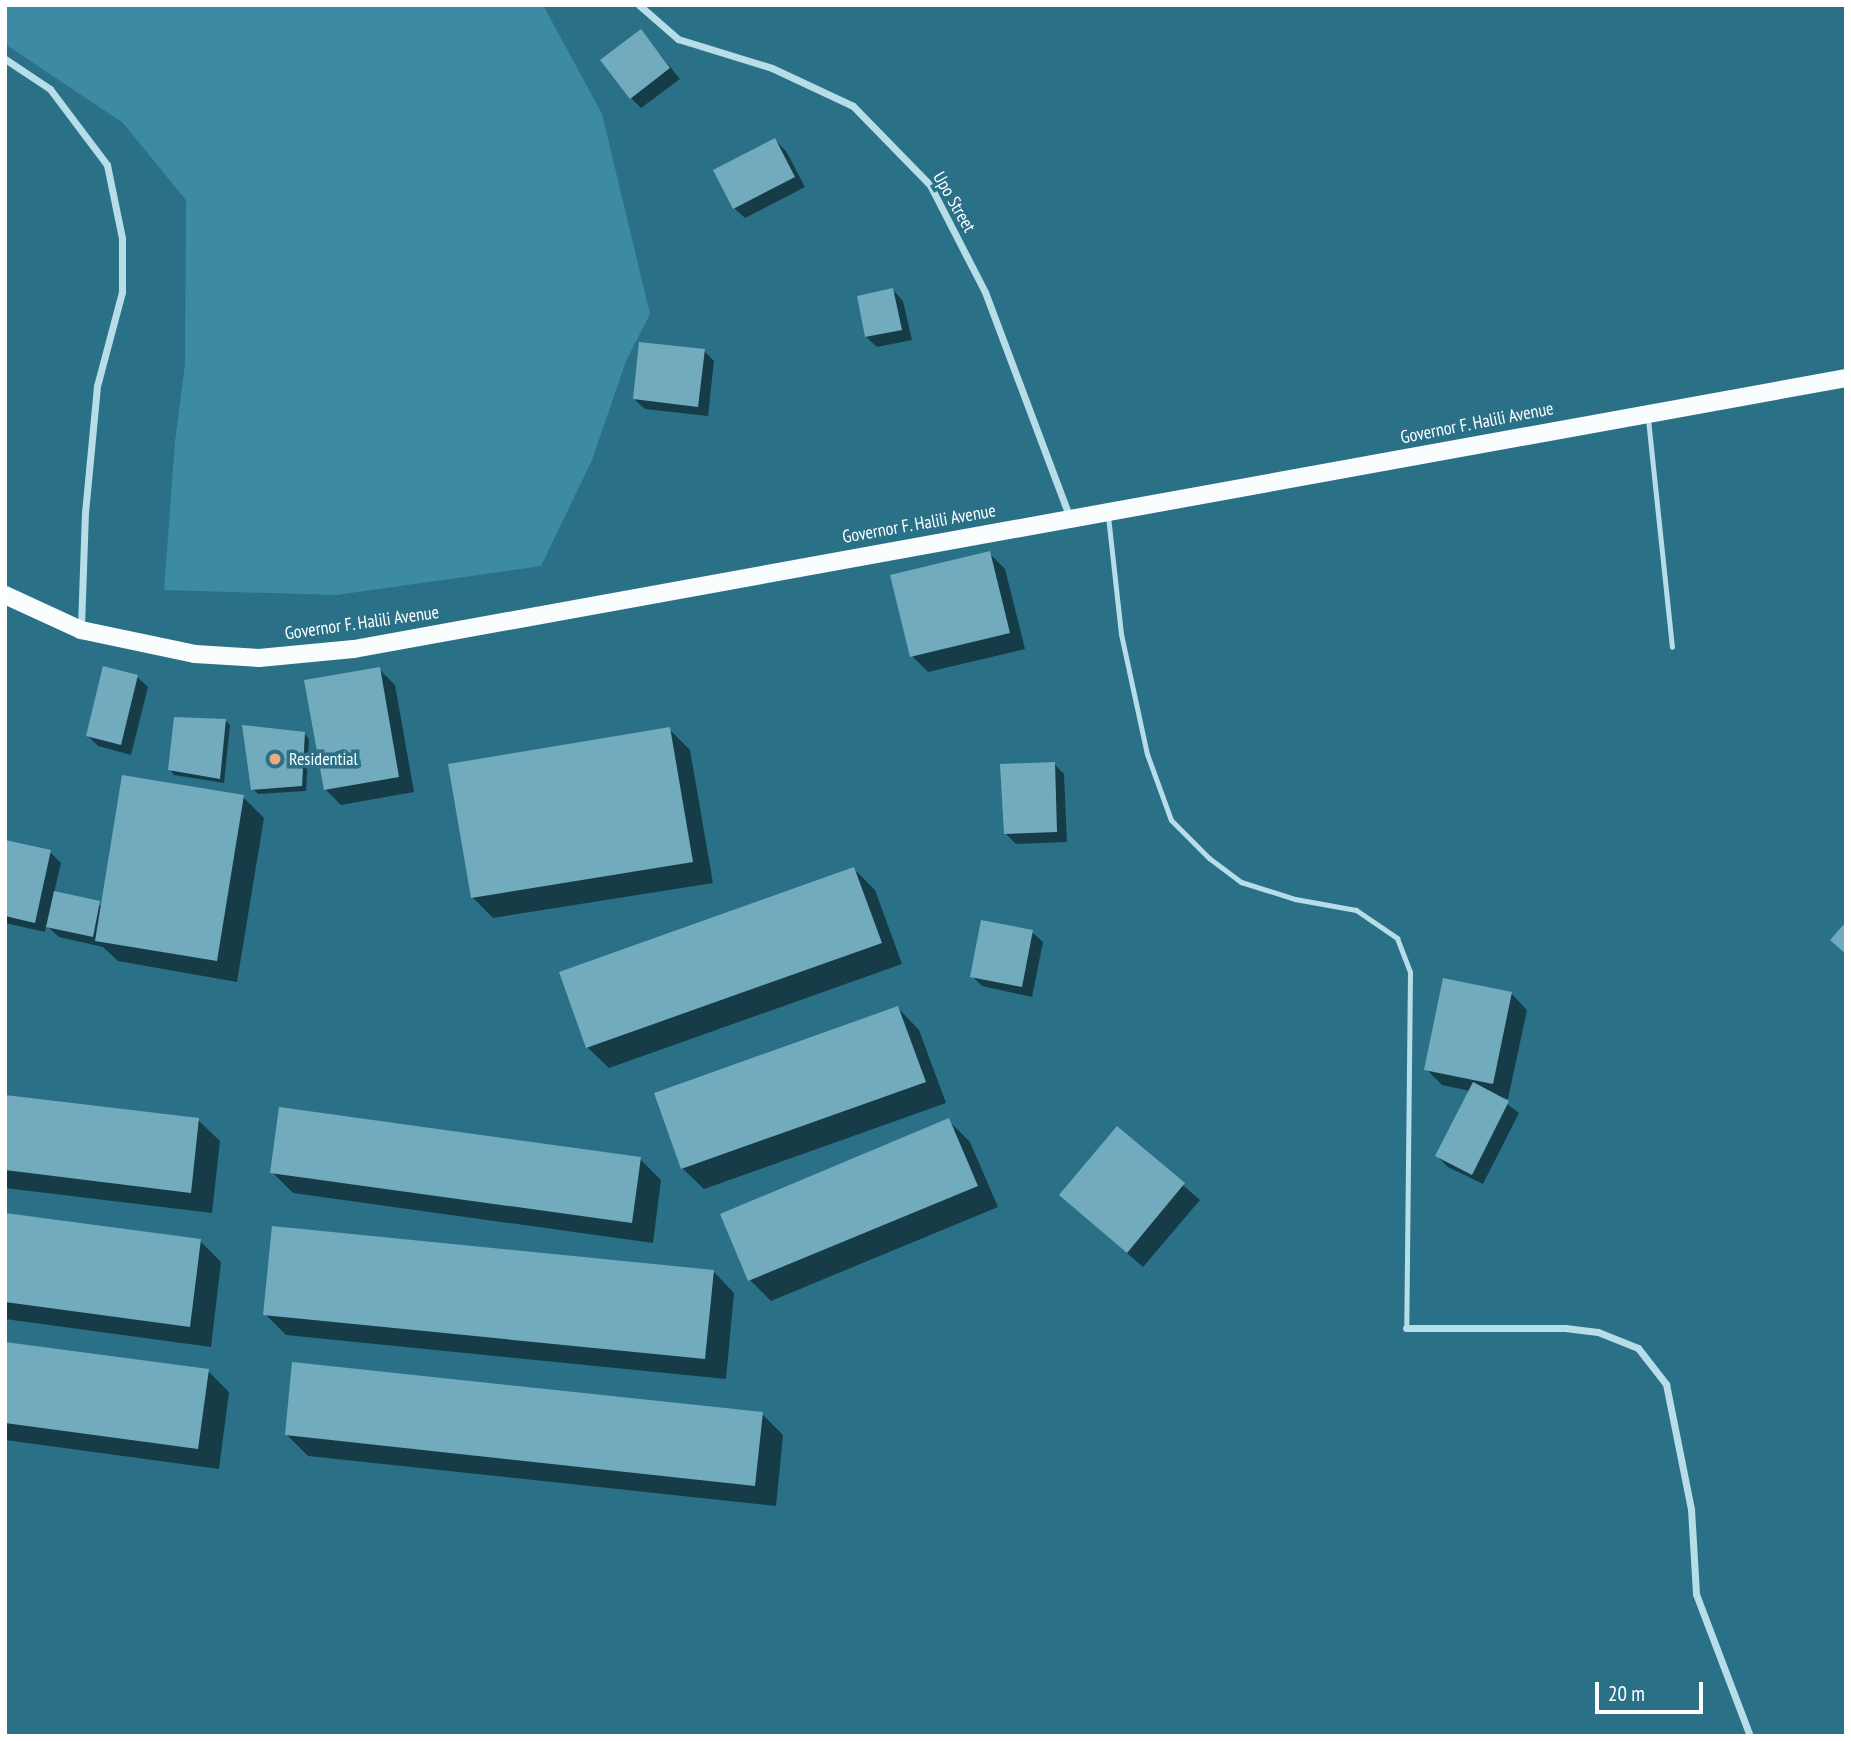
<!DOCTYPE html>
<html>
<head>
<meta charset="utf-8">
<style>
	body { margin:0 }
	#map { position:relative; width:1851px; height:1741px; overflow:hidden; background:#2a7188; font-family:"PT Sans Narrow",sans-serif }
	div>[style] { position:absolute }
	.green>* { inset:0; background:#3c8ba3 }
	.shadow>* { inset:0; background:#0007 }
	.building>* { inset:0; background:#72abbd }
	.service>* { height:5px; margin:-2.5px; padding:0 2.5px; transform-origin:2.5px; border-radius:2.5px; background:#b7dde8 }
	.minor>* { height:7px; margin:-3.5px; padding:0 3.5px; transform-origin:3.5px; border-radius:3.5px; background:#b7dde8 }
	.primary>* { height:18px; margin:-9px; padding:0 9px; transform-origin:9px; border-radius:9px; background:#f9fdfe }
	.dots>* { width:19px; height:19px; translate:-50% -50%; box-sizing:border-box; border:4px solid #2a7188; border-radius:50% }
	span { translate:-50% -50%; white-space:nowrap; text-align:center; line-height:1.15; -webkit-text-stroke:7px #2a7188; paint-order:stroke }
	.street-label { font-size:18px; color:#fff }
	.poi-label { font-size:18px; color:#fff }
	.left { translate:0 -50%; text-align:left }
	.frame { position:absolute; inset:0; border:7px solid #fff; pointer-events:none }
	.scale { position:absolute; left:1595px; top:1682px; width:108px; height:32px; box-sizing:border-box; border:4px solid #fff; border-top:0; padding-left:9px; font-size:21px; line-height:24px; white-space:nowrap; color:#fff; -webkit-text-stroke:5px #2a7188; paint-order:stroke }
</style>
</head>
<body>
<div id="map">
	<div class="green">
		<div style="clip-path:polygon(5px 5px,543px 5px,602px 114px,650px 314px,626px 361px,592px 460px,541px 566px,336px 595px,164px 590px,175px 442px,185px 364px,186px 200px,123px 123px,5px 44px)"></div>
	</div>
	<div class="shadow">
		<div style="clip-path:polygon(641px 31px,680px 79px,641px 108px,631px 98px)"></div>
		<div style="clip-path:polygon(775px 140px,786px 151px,805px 187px,745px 218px,734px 208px)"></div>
		<div style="clip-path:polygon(893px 290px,903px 301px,912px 340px,877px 347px,866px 337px)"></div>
		<div style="clip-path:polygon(704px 351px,714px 361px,708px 416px,645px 409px,634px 399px)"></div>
		<div style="clip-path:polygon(989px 553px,1005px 569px,1025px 649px,928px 672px,912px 656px)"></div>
		<div style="clip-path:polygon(379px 669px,395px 685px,414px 792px,341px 805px,325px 789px)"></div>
		<div style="clip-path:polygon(137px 677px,148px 687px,131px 755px,98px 746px,88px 736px)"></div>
		<div style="clip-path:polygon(225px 720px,230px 725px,224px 783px,174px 775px,170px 770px)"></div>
		<div style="clip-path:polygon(669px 729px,690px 750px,713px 883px,493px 918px,472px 897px)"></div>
		<div style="clip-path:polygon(305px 734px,309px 739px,306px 791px,258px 794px,253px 789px)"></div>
		<div style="clip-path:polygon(1054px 764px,1064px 774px,1067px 842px,1016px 844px,1005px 833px)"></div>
		<div style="clip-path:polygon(243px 797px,264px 818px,237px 982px,118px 961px,103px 947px,59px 937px,46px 925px,45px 932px,5px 923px,5px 842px,50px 852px,61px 863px,54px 893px,102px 906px)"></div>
		<div style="clip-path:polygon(854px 869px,875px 890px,902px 964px,609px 1068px,587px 1047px)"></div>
		<div style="clip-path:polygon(1032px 932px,1043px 942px,1032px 997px,982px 986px,972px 976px)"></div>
		<div style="clip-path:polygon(1511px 993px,1527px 1010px,1508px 1099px,1499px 1098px,1519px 1113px,1483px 1184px,1448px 1167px,1437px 1156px,1470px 1091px,1442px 1085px,1426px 1069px)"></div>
		<div style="clip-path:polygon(898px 1008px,919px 1030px,946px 1103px,704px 1189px,682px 1168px)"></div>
		<div style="clip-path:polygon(5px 1097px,198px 1120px,220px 1141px,212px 1213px,5px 1188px)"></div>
		<div style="clip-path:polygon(949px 1121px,970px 1142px,998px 1207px,771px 1301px,750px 1280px)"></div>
		<div style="clip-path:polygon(1118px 1129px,1200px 1200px,1143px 1267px,1061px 1195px)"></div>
		<div style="clip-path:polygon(640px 1159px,661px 1180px,653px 1243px,293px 1193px,272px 1172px)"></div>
		<div style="clip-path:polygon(5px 1215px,200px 1241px,221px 1262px,211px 1347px,5px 1319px)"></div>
		<div style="clip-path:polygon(713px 1271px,734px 1293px,726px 1379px,286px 1335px,265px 1314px)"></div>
		<div style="clip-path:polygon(5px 1343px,208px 1371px,229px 1392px,219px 1469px,5px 1440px)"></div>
		<div style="clip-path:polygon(762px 1414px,783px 1435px,776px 1506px,308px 1456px,287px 1435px)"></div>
	</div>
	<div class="building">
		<div style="clip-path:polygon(641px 29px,670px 68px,630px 99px,600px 60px)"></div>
		<div style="clip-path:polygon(775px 138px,795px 177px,733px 209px,713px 170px)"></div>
		<div style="clip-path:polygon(893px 288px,902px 330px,865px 337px,857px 296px)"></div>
		<div style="clip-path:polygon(639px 342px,705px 349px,698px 407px,633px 399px)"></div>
		<div style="clip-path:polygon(990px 551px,1010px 633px,910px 657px,890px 575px)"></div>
		<div style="clip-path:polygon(103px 666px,138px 675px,121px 745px,86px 736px)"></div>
		<div style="clip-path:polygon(380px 667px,399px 777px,324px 790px,304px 680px)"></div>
		<div style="clip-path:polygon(174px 717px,226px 719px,220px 779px,168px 770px)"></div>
		<div style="clip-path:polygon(242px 725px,305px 732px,302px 786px,251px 790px)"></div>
		<div style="clip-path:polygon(670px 727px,693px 862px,471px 898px,448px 764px)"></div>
		<div style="clip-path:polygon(1055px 762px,1057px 832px,1004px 834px,1000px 764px)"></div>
		<div style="clip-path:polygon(122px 775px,244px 795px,217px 961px,95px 941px)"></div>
		<div style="clip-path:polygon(5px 840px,51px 850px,35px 923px,5px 916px)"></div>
		<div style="clip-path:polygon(854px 867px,882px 943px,586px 1048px,559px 972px)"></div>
		<div style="clip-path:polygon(54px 891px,100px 901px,93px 937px,46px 927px)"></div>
		<div style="clip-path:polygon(981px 920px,1033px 930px,1022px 987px,970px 977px)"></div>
		<div style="clip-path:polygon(1846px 922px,1846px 954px,1830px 940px)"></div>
		<div style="clip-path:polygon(1443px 978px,1512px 992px,1493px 1084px,1424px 1070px)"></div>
		<div style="clip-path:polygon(898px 1006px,926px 1082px,681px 1169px,654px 1093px)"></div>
		<div style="clip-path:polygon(1473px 1082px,1509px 1101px,1472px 1175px,1435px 1156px)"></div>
		<div style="clip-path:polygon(5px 1095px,199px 1118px,191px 1193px,5px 1170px)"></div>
		<div style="clip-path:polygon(279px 1107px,641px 1157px,632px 1223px,270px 1173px)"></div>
		<div style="clip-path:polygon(949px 1118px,978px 1186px,748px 1281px,720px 1214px)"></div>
		<div style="clip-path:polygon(1117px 1126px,1185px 1183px,1127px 1253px,1059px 1195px)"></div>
		<div style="clip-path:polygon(5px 1213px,201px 1239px,190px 1327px,5px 1302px)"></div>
		<div style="clip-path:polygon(272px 1226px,714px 1270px,705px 1359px,263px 1315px)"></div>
		<div style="clip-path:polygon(5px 1342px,209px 1369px,198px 1449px,5px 1423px)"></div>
		<div style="clip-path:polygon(292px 1362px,763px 1412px,755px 1486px,285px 1435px)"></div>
	</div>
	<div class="service">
		<div style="left:1648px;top:419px;width:229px;rotate:84deg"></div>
		<div style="left:1108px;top:516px;width:119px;rotate:83.7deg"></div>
		<div style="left:1121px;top:634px;width:123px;rotate:77.8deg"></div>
		<div style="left:1147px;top:754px;width:70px;rotate:70deg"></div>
		<div style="left:1171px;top:820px;width:54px;rotate:45deg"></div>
		<div style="left:1209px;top:858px;width:40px;rotate:37deg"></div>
		<div style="left:1241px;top:882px;width:57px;rotate:17.5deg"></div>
		<div style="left:1295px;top:899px;width:62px;rotate:10.2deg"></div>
		<div style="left:1356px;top:910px;width:50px;rotate:34.3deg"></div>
		<div style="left:1397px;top:938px;width:36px;rotate:69deg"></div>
		<div style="left:1410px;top:972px;width:356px;rotate:90.6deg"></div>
	</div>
	<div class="minor">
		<div style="left:639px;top:5px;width:52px;rotate:41.1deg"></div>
		<div style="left:678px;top:39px;width:98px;rotate:17.1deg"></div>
		<div style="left:772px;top:68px;width:89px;rotate:25.1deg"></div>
		<div style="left:853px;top:106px;width:110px;rotate:45.7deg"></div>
		<div style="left:930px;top:185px;width:120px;rotate:62.8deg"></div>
		<div style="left:985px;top:292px;width:241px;rotate:69.4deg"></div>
		<div style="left:5px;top:59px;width:54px;rotate:33.7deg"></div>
		<div style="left:50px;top:89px;width:95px;rotate:53.1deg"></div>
		<div style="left:107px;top:165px;width:75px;rotate:78.4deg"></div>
		<div style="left:122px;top:238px;width:54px;rotate:90deg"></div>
		<div style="left:122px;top:292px;width:97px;rotate:104.9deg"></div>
		<div style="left:97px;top:386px;width:127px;rotate:95.4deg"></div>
		<div style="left:85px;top:512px;width:117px;rotate:92deg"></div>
		<div style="left:1406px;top:1328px;width:159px"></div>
		<div style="left:1565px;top:1328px;width:33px;rotate:7deg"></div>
		<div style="left:1598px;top:1332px;width:43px;rotate:21.8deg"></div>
		<div style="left:1638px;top:1348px;width:46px;rotate:52.1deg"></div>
		<div style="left:1666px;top:1384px;width:127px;rotate:78.7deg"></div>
		<div style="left:1691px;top:1509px;width:85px;rotate:86.6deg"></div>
		<div style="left:1696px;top:1594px;width:152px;rotate:69.2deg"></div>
	</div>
	<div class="primary">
		<div style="left:5px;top:595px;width:84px;rotate:24.7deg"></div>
		<div style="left:81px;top:630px;width:116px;rotate:11.9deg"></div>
		<div style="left:195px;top:654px;width:64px;rotate:3.6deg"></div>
		<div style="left:259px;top:658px;width:95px;rotate:-5.4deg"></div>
		<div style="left:354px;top:649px;width:1516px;rotate:-10.29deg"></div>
	</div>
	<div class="dots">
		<div style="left:275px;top:759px;background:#efab7f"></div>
	</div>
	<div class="street-label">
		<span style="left:954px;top:202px;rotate:60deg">Upo Street</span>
		<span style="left:1477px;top:423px;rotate:-11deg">Governor F. Halili Avenue</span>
		<span style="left:919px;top:524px;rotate:-10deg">Governor F. Halili Avenue</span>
		<span style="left:362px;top:623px;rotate:-8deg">Governor F. Halili Avenue</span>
	</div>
	<div class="poi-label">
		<span class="left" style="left:289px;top:759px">Residential</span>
	</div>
	<div class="frame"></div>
	<div class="scale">20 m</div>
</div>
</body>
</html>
